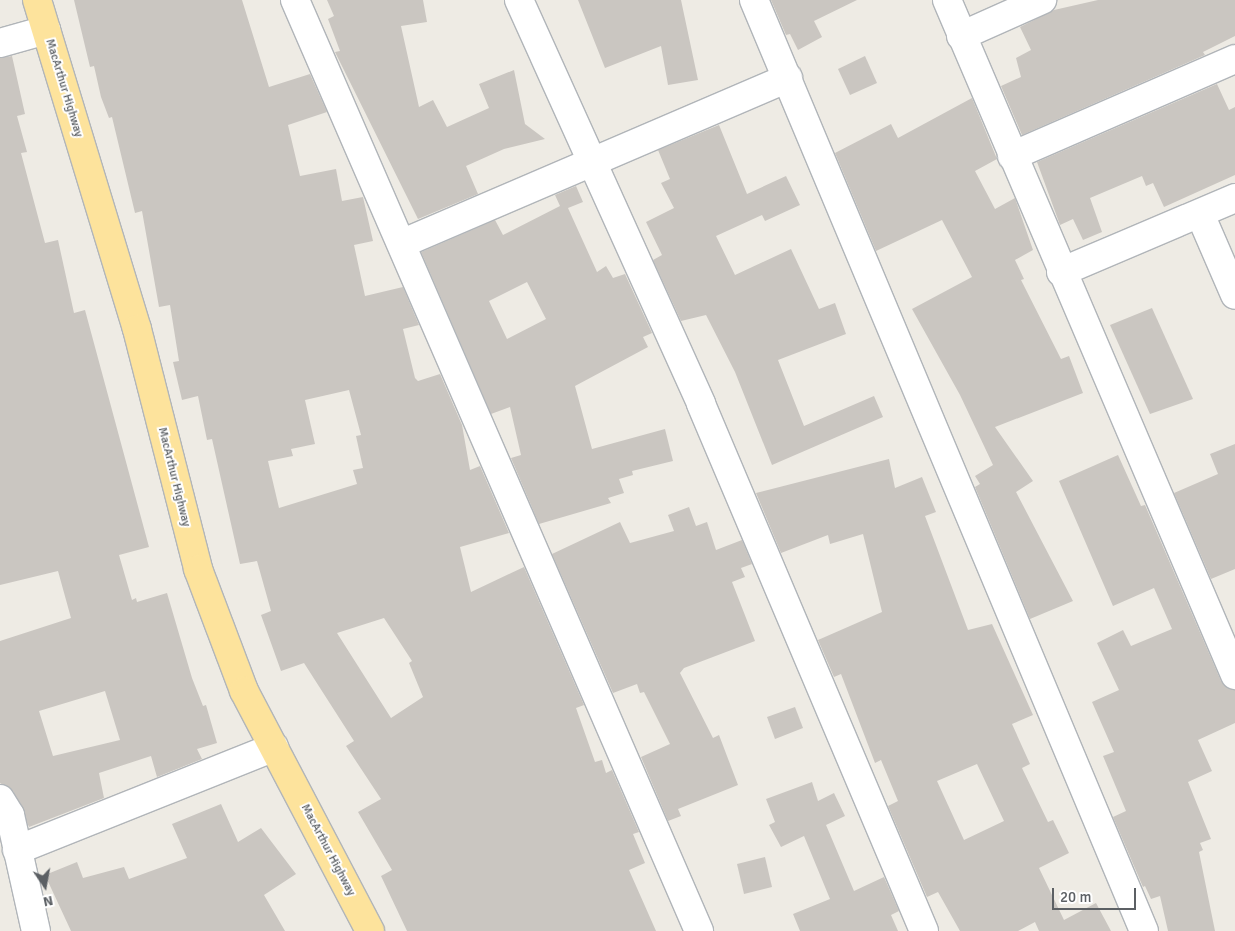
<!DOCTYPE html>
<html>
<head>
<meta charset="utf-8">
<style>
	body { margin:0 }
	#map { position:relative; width:1235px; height:931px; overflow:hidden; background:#eeebe4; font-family:Signika,sans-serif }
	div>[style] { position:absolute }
	.building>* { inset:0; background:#cac6c1 }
	.roads { filter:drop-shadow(1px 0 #b1b5b9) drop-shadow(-1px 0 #b1b5b9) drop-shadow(0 1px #b1b5b9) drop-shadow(0 -1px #b1b5b9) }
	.minor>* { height:28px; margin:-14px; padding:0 14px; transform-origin:14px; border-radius:14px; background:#fff }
	.tertiary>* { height:28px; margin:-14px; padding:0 14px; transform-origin:14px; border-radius:14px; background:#fff }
	.trunk>* { height:28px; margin:-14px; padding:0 14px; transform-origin:14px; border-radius:14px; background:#fde39c }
	span { translate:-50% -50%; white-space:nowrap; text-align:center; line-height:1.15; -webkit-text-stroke:4px #fff; paint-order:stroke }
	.street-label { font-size:12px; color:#5c6064 }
	.north { position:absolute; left:20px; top:861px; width:50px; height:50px; -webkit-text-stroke:4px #fff; paint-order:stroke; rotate:168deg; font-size:14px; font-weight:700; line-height:20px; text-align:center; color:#5c6064 }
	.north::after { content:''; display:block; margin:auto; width:18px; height:22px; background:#5c6064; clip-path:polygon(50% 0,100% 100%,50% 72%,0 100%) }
	.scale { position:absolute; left:1052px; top:888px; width:84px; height:22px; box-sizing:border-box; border:2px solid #5c6064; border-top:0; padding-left:6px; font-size:15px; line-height:18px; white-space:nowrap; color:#5c6064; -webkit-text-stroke:4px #fff; paint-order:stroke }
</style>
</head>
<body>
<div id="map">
	<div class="building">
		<div style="clip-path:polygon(evenodd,74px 0,242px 0,269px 87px,310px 74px,327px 112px,288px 125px,300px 176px,336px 169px,342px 201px,363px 197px,373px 241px,354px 245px,365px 296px,403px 287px,419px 325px,403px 329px,415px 378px,418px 381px,440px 374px,462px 425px,470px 470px,480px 466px,509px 533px,460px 547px,471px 592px,524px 567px,584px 705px,576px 708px,595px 762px,602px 760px,606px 773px,612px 770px,639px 832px,633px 834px,645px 863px,629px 870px,656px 931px,407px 931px,381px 876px,392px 870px,358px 812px,381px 799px,346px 746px,354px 741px,304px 663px,281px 671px,261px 615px,271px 611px,257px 561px,240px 564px,212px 439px,207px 440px,198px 396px,182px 400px,173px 362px,179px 361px,170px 305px,159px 307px,142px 211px,135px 213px,112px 117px,109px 118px,101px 97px,94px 66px,90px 67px,74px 0,349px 390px,361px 435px,356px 436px,363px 468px,353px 470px,357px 484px,279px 508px,268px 461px,293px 456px,291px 449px,315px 444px,305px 400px,349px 390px,74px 0,384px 618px,412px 661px,409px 663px,423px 697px,391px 718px,337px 633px,384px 618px)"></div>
		<div style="clip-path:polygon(327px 0,423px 0,427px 22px,401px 26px,419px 107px,433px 100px,447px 127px,489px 108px,479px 84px,514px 70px,525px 124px,545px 139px,504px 149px,466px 166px,478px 194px,418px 219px,335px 52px,340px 51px,328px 19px,334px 16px)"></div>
		<div style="clip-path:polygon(578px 0,681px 0,698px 80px,668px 85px,661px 46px,605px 68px)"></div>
		<div style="clip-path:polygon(771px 0,857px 0,814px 21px,822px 37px,798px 50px,790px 34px,786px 35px)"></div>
		<div style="clip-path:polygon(1098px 0,1235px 0,1235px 36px,1203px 52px,1205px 55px,1022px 135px,1001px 86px,1021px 77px,1016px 58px,1031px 50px,1020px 27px,1054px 10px)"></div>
		<div style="clip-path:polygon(evenodd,12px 56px,25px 114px,17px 116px,27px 152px,21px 153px,45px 243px,58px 240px,74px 313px,85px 310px,149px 547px,119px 555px,132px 600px,136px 598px,137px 602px,167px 593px,192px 678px,203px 706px,206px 705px,217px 743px,197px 749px,202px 759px,157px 777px,151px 756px,99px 773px,104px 798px,29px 827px,13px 791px,0 783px,0 641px,71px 618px,58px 571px,0 585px,0 58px,12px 56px,105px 691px,120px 740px,53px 756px,39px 711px,105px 691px)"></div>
		<div style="clip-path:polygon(865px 56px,877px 83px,850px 95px,838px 69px)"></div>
		<div style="clip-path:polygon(1217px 84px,1229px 110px,1235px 107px,1235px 175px,1164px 207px,1153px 183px,1146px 186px,1142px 176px,1090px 198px,1102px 232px,1083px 240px,1073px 219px,1060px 225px,1037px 162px)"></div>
		<div style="clip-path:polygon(972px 98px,997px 159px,975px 171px,995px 209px,1015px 198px,1033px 250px,1015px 260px,1024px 279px,1021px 280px,1061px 359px,1069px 356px,1083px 393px,995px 427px,1033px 481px,1016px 492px,1073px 601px,1030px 619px,975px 487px,980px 484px,975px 476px,993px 465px,960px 395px,912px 309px,972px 277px,942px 220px,876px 251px,835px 153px,891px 124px,898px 138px)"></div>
		<div style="clip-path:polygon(719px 125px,747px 194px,786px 176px,800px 205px,765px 221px,762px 215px,716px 236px,735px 275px,791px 249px,819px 309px,835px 303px,846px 334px,778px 360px,804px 426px,874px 396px,883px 417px,772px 465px,735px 372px,706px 315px,681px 321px,653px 260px,662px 255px,646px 222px,674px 208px,661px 183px,670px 179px,658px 150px)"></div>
		<div style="clip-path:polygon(evenodd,576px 186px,583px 202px,568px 208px,597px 272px,606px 266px,613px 278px,625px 274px,652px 333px,643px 337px,648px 347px,575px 386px,592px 449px,665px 429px,673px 461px,632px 471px,633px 475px,619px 479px,624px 493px,608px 498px,611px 503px,539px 524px,511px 458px,521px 455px,510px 407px,491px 414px,421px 252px,495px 220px,503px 235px,560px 206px,555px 195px,576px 186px,527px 282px,546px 319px,507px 339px,489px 301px,527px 282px)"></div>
		<div style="clip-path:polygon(1152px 308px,1193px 399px,1150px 414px,1110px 325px)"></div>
		<div style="clip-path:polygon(1235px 444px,1235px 569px,1211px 579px,1174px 493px,1218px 474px,1210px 454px)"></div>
		<div style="clip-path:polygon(1118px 455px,1141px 506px,1145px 505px,1221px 681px,1235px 690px,1235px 723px,1198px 740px,1212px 771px,1188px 782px,1211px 839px,1200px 843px,1203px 850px,1199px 852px,1215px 931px,1168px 931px,1160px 896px,1151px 899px,1145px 886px,1143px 887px,1113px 817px,1126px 811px,1103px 756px,1114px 752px,1092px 702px,1119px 690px,1097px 643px,1123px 630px,1131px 646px,1172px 629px,1154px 588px,1113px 606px,1059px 481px)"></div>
		<div style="clip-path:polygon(evenodd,889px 459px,895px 488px,922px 477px,936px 512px,925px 516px,968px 630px,992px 624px,1033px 715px,1012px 724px,1030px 764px,1022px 768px,1048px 822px,1053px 820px,1069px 853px,1039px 868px,1064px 920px,1096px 903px,1111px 931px,1039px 931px,1035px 922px,1018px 931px,960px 931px,938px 892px,927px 897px,888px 806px,898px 801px,881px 760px,875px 763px,841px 674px,834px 677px,818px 640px,882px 612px,863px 534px,830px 544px,828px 535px,781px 553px,756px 493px,889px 459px,977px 764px,1004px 821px,964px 840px,937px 781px,977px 764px)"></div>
		<div style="clip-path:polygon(689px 507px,696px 526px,707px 522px,716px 550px,742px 540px,752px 564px,741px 568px,745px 577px,732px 582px,755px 641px,684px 668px,680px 673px,713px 738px,719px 735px,738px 785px,678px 809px,681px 816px,668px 821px,641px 757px,670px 744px,644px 692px,640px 693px,637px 684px,613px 693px,552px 554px,620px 522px,630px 543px,674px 531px,668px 515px)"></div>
		<div style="clip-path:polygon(795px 707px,803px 728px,775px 739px,767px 717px)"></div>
		<div style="clip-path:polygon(812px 782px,818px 801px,834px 793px,845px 816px,826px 825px,854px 891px,884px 877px,899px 911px,891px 915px,898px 931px,800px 931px,793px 914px,830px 899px,804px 836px,781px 847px,769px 825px,775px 822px,766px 799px)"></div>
		<div style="clip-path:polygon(221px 804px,238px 842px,261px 828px,296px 874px,264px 895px,285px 931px,71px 931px,45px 875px,77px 862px,83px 878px,124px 867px,129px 879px,187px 858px,172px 824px)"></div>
		<div style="clip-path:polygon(765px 857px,772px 887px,744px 894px,737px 864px)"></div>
	</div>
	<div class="roads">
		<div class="minor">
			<div style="left:295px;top:0;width:1015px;rotate:66.54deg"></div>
			<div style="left:519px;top:0;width:443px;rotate:65.7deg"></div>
			<div style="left:701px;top:404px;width:572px;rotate:67.06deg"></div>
			<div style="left:754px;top:0;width:1009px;rotate:67.27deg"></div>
			<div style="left:961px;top:36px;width:89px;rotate:-24deg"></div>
			<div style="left:0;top:43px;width:48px;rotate:-15.8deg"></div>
			<div style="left:1012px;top:156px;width:243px;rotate:-23.5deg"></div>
			<div style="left:1200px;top:214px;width:88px;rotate:66.6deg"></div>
			<div style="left:403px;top:243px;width:419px;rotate:-23.2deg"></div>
			<div style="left:1061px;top:272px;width:189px;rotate:-23deg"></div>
			<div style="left:0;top:799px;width:19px;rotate:58deg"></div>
			<div style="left:10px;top:815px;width:119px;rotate:77.4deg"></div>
			<div style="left:17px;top:850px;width:277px;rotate:-21.8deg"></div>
		</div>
		<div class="tertiary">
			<div style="left:947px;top:0;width:734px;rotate:66.89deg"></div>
		</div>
		<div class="trunk">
			<div style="left:37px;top:0;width:344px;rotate:73.1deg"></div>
			<div style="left:137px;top:329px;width:248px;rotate:75.7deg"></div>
			<div style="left:198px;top:569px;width:130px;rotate:69.3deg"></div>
			<div style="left:244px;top:691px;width:271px;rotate:62.3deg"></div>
		</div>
	</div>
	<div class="street-label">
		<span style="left:64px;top:88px;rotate:73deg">MacArthur Highway</span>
		<span style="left:174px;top:477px;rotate:76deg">MacArthur Highway</span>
		<span style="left:328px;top:850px;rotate:62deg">MacArthur Highway</span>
	</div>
	<div class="north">N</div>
	<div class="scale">20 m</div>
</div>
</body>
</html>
